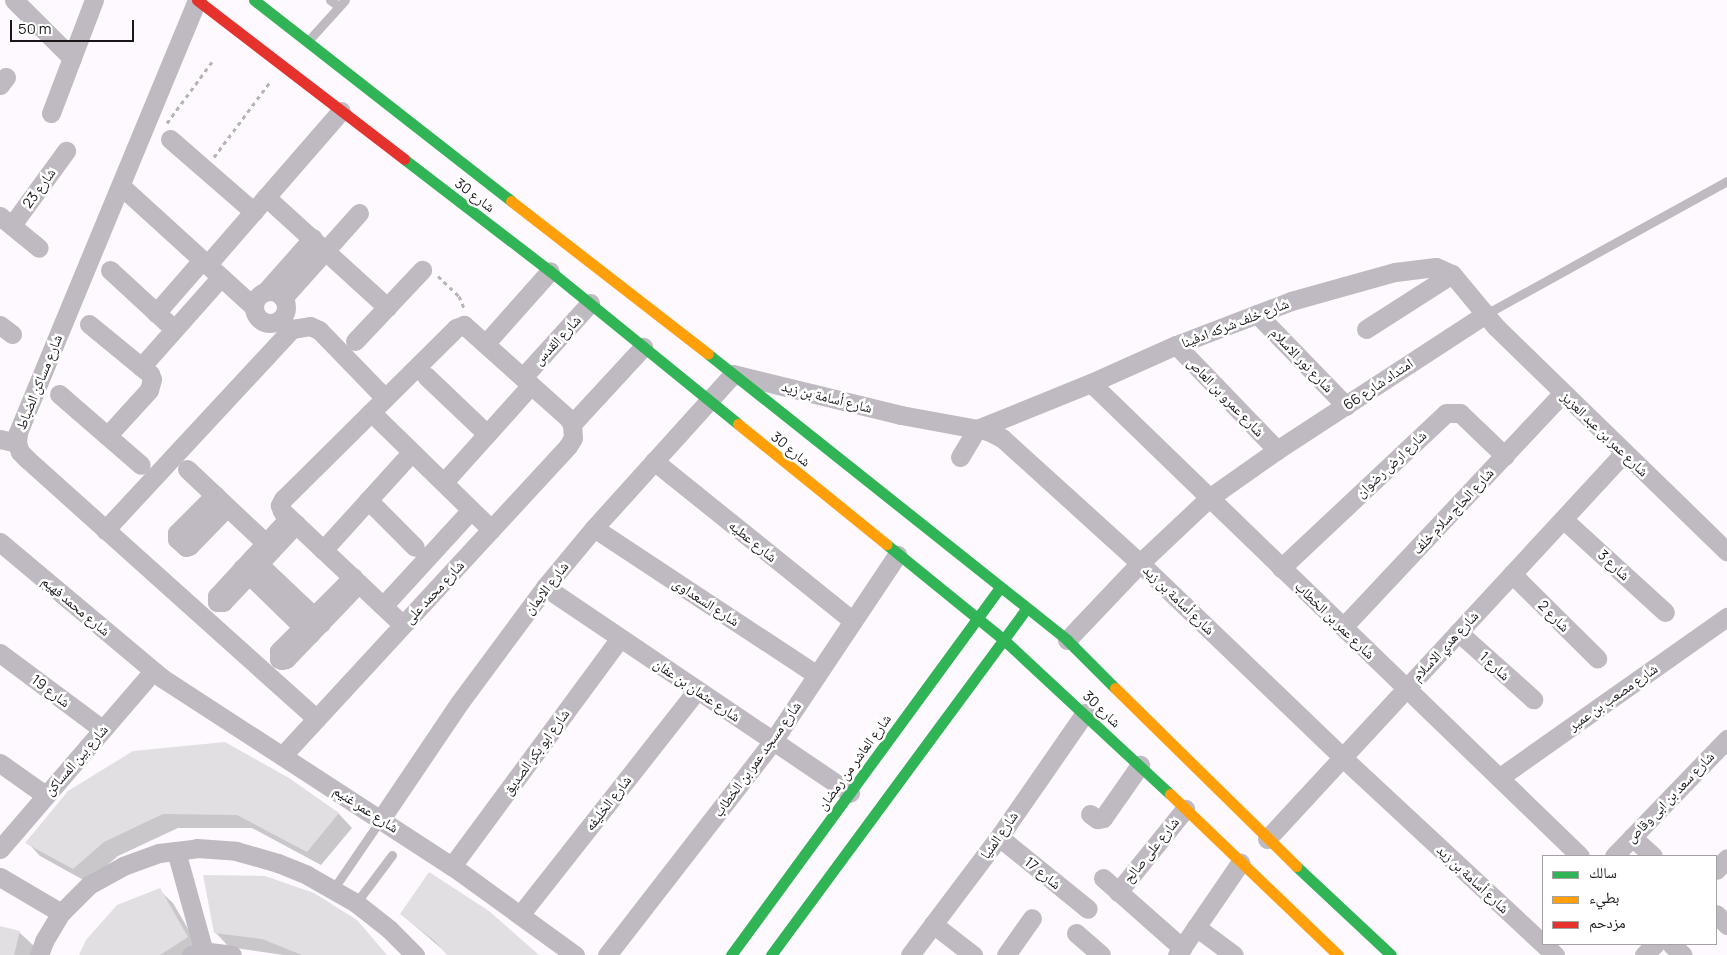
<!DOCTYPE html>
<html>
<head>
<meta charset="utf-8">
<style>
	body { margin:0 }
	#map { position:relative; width:1727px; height:955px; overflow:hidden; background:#fdf9fe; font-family:Manrope,"Noto Naskh Arabic",sans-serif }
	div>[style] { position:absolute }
	.shadow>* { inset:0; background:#0003 }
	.building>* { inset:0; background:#e2dfe3 }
	.path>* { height:3px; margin-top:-1.5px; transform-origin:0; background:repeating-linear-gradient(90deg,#b7b3b8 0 4px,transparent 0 8px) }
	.lane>* { height:9px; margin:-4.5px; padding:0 4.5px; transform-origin:4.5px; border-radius:4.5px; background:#bfb9c1 }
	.street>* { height:19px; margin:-9.5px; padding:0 9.5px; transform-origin:9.5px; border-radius:9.5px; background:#bfb9c1 }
	.street>.ring { margin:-9.5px; padding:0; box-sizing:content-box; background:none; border:19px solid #bfb9c1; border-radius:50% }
	.fast>* { height:11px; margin:-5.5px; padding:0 5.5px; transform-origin:5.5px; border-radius:5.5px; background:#30b455 }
	.slow>* { height:11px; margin:-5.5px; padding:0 5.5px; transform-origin:5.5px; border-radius:5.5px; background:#ff9f0a }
	.jam>* { height:11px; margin:-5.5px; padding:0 5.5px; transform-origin:5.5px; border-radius:5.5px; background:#e5322d }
	span { translate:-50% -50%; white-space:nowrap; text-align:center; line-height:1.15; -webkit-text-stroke:5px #fff; paint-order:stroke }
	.street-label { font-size:14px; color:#19171a }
	.legend { position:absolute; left:1542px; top:855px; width:175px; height:90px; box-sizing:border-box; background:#fff; border:1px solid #a3a2a3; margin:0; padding:6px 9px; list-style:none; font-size:15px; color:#19171a }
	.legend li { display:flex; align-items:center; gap:10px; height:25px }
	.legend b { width:25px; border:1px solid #a3a2a3 }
	.scale { position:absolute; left:10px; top:20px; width:124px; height:22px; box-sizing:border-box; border:2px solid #19171a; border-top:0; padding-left:6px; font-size:15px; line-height:18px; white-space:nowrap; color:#19171a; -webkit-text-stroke:4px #fff; paint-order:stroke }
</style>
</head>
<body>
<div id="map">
	<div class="shadow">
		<div style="clip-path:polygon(288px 779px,339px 814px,352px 828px,321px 865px,252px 828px,178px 828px,118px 856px,87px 882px,40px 856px,27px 842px)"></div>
		<div style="clip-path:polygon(159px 890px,173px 903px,201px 951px,195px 955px,80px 955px)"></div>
		<div style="clip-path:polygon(401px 914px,537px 955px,449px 955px)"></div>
		<div style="clip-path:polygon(0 927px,20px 933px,34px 946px,31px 955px,0 955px)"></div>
		<div style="clip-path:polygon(215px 932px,387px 955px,283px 955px,229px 947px)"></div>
	</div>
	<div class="building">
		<div style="clip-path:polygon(225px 742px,289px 778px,339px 813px,307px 852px,237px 815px,163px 814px,104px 842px,73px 869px,25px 843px,68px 791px,133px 751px)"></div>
		<div style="clip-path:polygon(429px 872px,489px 911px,539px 955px,447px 955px,436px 942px,400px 914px)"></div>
		<div style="clip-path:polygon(203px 875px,265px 876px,314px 893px,357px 920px,387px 955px,302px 955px,262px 939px,214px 933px)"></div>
		<div style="clip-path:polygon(160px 888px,188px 937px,160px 955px,79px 955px,86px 940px,117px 905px)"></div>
		<div style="clip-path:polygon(0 926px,20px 931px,14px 955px,0 955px)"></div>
	</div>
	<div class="path">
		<div style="left:167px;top:123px;width:79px;rotate:-53.7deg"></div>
		<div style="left:214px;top:157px;width:94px;rotate:-53.3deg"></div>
		<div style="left:438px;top:276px;width:29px;rotate:44deg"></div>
		<div style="left:459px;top:296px;width:15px;rotate:67deg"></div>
	</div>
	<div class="lane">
		<div style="left:330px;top:0;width:11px;rotate:34deg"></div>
		<div style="left:308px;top:41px;width:55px;rotate:-47.9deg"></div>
		<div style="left:1486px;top:314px;width:275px;rotate:-28.9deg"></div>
		<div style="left:334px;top:888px;width:83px;rotate:-55.7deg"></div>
		<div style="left:356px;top:903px;width:60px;rotate:-53.1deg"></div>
	</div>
	<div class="street">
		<div style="left:14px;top:0;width:82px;rotate:45deg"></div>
		<div style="left:197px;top:0;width:469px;rotate:112.5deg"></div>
		<div style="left:18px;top:433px;width:10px;rotate:96deg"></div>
		<div style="left:17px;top:443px;width:9px;rotate:72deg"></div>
		<div style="left:20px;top:452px;width:10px;rotate:45deg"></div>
		<div style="left:27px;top:459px;width:389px;rotate:41.9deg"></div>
		<div style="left:0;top:85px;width:10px;rotate:-53deg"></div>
		<div style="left:51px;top:113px;width:121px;rotate:-69.2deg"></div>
		<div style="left:170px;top:139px;width:111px;rotate:41deg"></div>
		<div style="left:121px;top:186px;width:180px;rotate:42.3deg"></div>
		<div style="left:266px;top:197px;width:164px;rotate:42.3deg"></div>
		<div style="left:0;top:216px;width:50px;rotate:39.4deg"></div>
		<div style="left:12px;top:225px;width:92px;rotate:-53.9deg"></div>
		<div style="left:207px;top:265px;width:204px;rotate:-49deg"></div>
		<div style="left:110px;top:270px;width:87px;rotate:42.7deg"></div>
		<div class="ring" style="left:254px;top:291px;width:13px;height:13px"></div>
		<div style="left:265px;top:292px;width:72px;rotate:-48.4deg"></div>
		<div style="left:283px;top:298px;width:114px;rotate:-48.2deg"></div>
		<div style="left:156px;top:313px;width:70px;rotate:-49deg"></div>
		<div style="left:1257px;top:314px;width:128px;rotate:45.9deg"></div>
		<div style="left:89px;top:324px;width:79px;rotate:39.3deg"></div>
		<div style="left:150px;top:374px;width:5px;rotate:68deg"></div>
		<div style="left:152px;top:379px;width:11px;rotate:105deg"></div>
		<div style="left:149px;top:390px;width:62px;rotate:132.4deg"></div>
		<div style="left:0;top:325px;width:15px;rotate:37deg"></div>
		<div style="left:1366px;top:329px;width:102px;rotate:-32.6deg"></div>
		<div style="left:355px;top:341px;width:98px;rotate:-46.7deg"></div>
		<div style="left:486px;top:343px;width:96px;rotate:-48.4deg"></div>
		<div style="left:1176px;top:345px;width:146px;rotate:46.1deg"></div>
		<div style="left:141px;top:367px;width:120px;rotate:-48.4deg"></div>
		<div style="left:426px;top:376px;width:84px;rotate:43.6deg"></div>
		<div style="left:523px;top:377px;width:100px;rotate:-47.8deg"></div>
		<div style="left:1091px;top:383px;width:680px;rotate:44.05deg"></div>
		<div style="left:59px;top:394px;width:108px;rotate:40.9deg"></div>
		<div style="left:371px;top:412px;width:168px;rotate:44.3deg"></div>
		<div style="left:572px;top:424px;width:105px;rotate:-47.3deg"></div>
		<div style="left:0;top:439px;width:17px;rotate:13deg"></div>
		<div style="left:960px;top:457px;width:33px;rotate:-59deg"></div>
		<div style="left:977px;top:429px;width:123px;rotate:-22deg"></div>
		<div style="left:1091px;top:383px;width:93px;rotate:-24.1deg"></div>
		<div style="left:1176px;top:345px;width:123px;rotate:-20.9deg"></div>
		<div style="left:1291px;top:301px;width:108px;rotate:-15.6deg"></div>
		<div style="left:1395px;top:272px;width:41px;rotate:-7deg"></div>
		<div style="left:1436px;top:267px;width:17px;rotate:24deg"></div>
		<div style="left:1452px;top:274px;width:69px;rotate:50.3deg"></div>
		<div style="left:1496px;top:327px;width:322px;rotate:44.2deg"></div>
		<div style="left:654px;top:461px;width:255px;rotate:38.8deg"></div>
		<div style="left:187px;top:469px;width:117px;rotate:43.3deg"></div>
		<div style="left:444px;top:482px;width:130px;rotate:-48.1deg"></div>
		<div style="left:215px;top:495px;width:54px;rotate:135deg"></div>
		<div style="left:177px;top:533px;width:6px;rotate:90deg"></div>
		<div style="left:177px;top:539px;width:12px;rotate:42deg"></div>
		<div style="left:186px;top:547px;width:3px;rotate:-18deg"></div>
		<div style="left:189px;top:546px;width:54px;rotate:-45.7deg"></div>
		<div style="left:368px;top:500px;width:66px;rotate:45deg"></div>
		<div style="left:289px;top:518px;width:106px;rotate:132.7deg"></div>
		<div style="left:217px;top:596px;width:6px;rotate:90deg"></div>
		<div style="left:217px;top:602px;width:6px"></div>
		<div style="left:223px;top:602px;width:107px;rotate:-46.9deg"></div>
		<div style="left:1563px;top:519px;width:138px;rotate:42.4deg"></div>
		<div style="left:594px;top:528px;width:267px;rotate:33.4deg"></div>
		<div style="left:105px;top:530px;width:275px;rotate:-47.1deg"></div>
		<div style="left:292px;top:329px;width:18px;rotate:-9deg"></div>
		<div style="left:310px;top:326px;width:10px;rotate:24deg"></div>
		<div style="left:319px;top:330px;width:95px;rotate:45.9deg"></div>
		<div style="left:0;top:542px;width:212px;rotate:40deg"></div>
		<div style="left:162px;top:678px;width:346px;rotate:33deg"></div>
		<div style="left:452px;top:866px;width:152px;rotate:35.9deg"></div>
		<div style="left:323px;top:550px;width:132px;rotate:-47.8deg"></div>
		<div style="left:252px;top:558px;width:95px;rotate:43.3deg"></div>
		<div style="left:242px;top:568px;width:95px;rotate:44.1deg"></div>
		<div style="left:1281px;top:568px;width:226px;rotate:-43.2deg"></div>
		<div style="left:1446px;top:413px;width:14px"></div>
		<div style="left:1460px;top:413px;width:62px;rotate:43.7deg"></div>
		<div style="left:1512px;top:574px;width:120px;rotate:44.7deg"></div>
		<div style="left:353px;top:577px;width:105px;rotate:135deg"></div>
		<div style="left:279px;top:651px;width:8px;rotate:90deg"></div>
		<div style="left:279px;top:659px;width:3px;rotate:18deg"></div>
		<div style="left:282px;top:660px;width:4px;rotate:-14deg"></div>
		<div style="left:286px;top:659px;width:105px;rotate:-46.2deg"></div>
		<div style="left:545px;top:587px;width:368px;rotate:34deg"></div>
		<div style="left:383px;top:606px;width:130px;rotate:-47.5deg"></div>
		<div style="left:1343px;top:627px;width:321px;rotate:-46.8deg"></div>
		<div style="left:1458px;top:632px;width:101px;rotate:41.8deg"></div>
		<div style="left:1067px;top:640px;width:106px;rotate:-46.5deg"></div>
		<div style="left:1140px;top:563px;width:95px;rotate:-43.3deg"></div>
		<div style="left:1209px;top:498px;width:83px;rotate:-35.2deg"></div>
		<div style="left:1277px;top:450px;width:249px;rotate:-33.1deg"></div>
		<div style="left:0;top:653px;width:127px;rotate:36.7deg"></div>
		<div style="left:283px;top:755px;width:420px;rotate:-47.3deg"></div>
		<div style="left:568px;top:446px;width:9px;rotate:-58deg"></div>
		<div style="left:573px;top:438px;width:14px;rotate:-94deg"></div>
		<div style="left:572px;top:424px;width:7px;rotate:-124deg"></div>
		<div style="left:568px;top:418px;width:140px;rotate:-138.2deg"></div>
		<div style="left:464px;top:325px;width:9px;rotate:159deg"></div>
		<div style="left:456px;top:328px;width:243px;rotate:135.3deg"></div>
		<div style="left:283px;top:499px;width:7px;rotate:117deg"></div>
		<div style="left:280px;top:505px;width:6px;rotate:72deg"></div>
		<div style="left:282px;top:511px;width:166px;rotate:43.3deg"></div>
		<div style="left:0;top:763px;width:55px;rotate:35.4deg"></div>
		<div style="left:1500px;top:777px;width:278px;rotate:-35.2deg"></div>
		<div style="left:1090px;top:814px;width:9px;rotate:36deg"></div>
		<div style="left:1097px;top:819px;width:6px;rotate:-9deg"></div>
		<div style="left:1103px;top:818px;width:65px;rotate:-55.1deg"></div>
		<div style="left:381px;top:819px;width:141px;rotate:-56deg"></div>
		<div style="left:460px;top:702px;width:143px;rotate:-53.5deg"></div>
		<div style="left:545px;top:587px;width:77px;rotate:-50.3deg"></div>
		<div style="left:594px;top:528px;width:207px;rotate:-47.9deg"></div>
		<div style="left:733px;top:374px;width:173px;rotate:13.7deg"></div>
		<div style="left:901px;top:415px;width:88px;rotate:10.4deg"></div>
		<div style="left:988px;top:431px;width:16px;rotate:27deg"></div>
		<div style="left:1002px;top:438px;width:186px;rotate:42.2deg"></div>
		<div style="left:1140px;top:563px;width:280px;rotate:43.8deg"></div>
		<div style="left:1342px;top:757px;width:291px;rotate:42.9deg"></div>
		<div style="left:999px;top:837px;width:114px;rotate:39deg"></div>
		<div style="left:1632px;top:837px;width:28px;rotate:42deg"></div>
		<div style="left:1267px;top:839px;width:526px;rotate:-47.24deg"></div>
		<div style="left:0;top:849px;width:235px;rotate:-49.3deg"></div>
		<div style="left:176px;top:851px;width:105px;rotate:74.5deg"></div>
		<div style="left:1614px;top:856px;width:163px;rotate:-46deg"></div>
		<div style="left:452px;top:866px;width:283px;rotate:-53.6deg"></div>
		<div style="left:1716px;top:870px;width:16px;rotate:-47deg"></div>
		<div style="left:0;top:877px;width:71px;rotate:30.5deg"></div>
		<div style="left:1103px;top:878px;width:106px;rotate:41.5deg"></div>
		<div style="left:1118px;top:892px;width:107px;rotate:-51.1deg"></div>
		<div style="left:1716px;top:914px;width:16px;rotate:45deg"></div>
		<div style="left:520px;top:915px;width:286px;rotate:-51.8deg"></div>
		<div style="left:933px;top:924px;width:51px;rotate:37.8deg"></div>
		<div style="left:1196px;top:927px;width:47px;rotate:36.4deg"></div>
		<div style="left:1076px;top:933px;width:33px;rotate:41deg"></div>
		<div style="left:1671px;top:944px;width:16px;rotate:43deg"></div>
		<div style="left:39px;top:955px;width:15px;rotate:-70deg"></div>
		<div style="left:44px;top:941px;width:33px;rotate:-59deg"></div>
		<div style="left:61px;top:913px;width:40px;rotate:-45deg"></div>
		<div style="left:89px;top:885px;width:39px;rotate:-29deg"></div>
		<div style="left:123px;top:866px;width:38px;rotate:-20deg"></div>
		<div style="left:159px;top:853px;width:38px;rotate:-7deg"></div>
		<div style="left:197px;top:848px;width:39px;rotate:4deg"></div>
		<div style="left:236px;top:851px;width:44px;rotate:15.9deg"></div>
		<div style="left:278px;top:863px;width:31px;rotate:22deg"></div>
		<div style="left:307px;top:875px;width:56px;rotate:29.7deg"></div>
		<div style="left:356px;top:903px;width:42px;rotate:38.2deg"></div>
		<div style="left:389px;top:929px;width:37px;rotate:45deg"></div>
		<div style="left:191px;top:955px;width:18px;rotate:-9deg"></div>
		<div style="left:209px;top:952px;width:23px;rotate:7deg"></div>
		<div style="left:607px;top:955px;width:271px;rotate:-52.2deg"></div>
		<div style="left:773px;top:741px;width:224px;rotate:-56.3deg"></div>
		<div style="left:910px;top:955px;width:148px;rotate:-53deg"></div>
		<div style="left:999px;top:837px;width:151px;rotate:-55.3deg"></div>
		<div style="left:1006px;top:955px;width:45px;rotate:-54.9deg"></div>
		<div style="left:1177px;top:955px;width:112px;rotate:-55.6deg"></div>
		<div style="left:1644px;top:955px;width:16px;rotate:-45deg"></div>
	</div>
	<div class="fast">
		<div style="left:254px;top:0;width:326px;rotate:38deg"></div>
		<div style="left:404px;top:159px;width:184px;rotate:37.5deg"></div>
		<div style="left:550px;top:271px;width:242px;rotate:39.1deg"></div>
		<div style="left:708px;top:354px;width:459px;rotate:38.5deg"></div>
		<div style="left:1067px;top:640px;width:68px;rotate:45deg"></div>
		<div style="left:886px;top:544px;width:152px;rotate:39.1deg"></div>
		<div style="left:1004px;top:640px;width:226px;rotate:42.9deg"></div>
		<div style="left:1296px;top:866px;width:130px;rotate:43.1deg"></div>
		<div style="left:731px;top:955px;width:456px;rotate:-53.8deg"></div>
		<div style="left:771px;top:955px;width:431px;rotate:-53.6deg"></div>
	</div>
	<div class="slow">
		<div style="left:511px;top:201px;width:249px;rotate:37.8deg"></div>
		<div style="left:738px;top:424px;width:191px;rotate:39deg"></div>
		<div style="left:1115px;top:688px;width:254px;rotate:44.5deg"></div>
		<div style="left:1170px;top:794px;width:233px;rotate:43.8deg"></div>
	</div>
	<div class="jam">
		<div style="left:197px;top:0;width:261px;rotate:37.5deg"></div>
	</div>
	<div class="street-label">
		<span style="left:39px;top:188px;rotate:-54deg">شارع 23</span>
		<span style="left:475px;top:195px;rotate:37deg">شارع 30</span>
		<span style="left:1235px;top:323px;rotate:-21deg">شارع خلف شركه ادفينا</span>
		<span style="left:557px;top:340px;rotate:-47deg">شارع القدس</span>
		<span style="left:1302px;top:360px;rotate:46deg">شارع نور الاسلام</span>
		<span style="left:39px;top:382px;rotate:-68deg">شارع مساكن الضباط</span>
		<span style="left:1378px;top:384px;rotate:-34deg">امتداد شارع 66</span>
		<span style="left:827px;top:397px;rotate:14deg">شارع أسامة بن زيد</span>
		<span style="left:1226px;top:397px;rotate:46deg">شارع عمرو بن العاص</span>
		<span style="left:1605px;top:434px;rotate:44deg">شارع عمر بن عبد العزيز</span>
		<span style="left:791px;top:449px;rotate:39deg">شارع 30</span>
		<span style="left:1391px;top:464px;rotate:-43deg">شارع ارض رضوان</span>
		<span style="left:1453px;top:511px;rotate:-47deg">شارع الحاج سلام خلف</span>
		<span style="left:753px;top:541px;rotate:39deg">شارع عطيه</span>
		<span style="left:1614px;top:565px;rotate:43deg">شارع 3</span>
		<span style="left:546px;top:588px;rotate:-52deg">شارع الايمان</span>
		<span style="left:434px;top:592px;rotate:-47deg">شارع محمد على</span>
		<span style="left:1179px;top:600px;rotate:44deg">شارع أسامة بن زيد</span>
		<span style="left:706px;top:602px;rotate:33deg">شارع السعداوى</span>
		<span style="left:76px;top:606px;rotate:40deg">شارع محمد فهيم</span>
		<span style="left:1554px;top:616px;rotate:45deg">شارع 2</span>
		<span style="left:1335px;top:620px;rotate:44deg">شارع عمر بن الخطاب</span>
		<span style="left:1445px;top:646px;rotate:-47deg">شارع هدي الاسلام</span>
		<span style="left:1495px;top:666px;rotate:42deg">شارع 1</span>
		<span style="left:697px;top:690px;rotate:34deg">شارع عثمان بن عفان</span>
		<span style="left:51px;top:691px;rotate:37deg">شارع 19</span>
		<span style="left:1613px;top:697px;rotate:-35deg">شارع مصعب بن عمير</span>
		<span style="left:1102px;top:709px;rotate:43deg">شارع 30</span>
		<span style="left:536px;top:752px;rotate:-54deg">شارع ابو بكر الصديق</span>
		<span style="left:757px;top:759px;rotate:-54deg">شارع مسجد عمر بن الخطاب</span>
		<span style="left:76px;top:760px;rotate:-49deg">شارع بين المساكن</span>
		<span style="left:854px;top:762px;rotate:-54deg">شارع العاشر من رمضان</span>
		<span style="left:1670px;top:797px;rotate:-46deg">شارع سعد بن ابى وقاص</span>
		<span style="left:608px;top:803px;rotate:-52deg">شارع الخليفه</span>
		<span style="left:366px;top:809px;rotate:33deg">شارع عمر غنيم</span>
		<span style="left:999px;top:835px;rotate:-55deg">شارع المنيا</span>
		<span style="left:1151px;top:850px;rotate:-51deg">شارع على صالح</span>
		<span style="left:1043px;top:873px;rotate:39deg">شارع 17</span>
		<span style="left:1473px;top:879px;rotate:43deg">شارع أسامة بن زيد</span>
	</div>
	<ul class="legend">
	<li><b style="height:6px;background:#30b455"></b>سالك</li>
	<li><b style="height:6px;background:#ff9f0a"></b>بطيء</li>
	<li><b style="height:6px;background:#e5322d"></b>مزدحم</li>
	</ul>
	<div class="scale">50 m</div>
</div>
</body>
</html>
